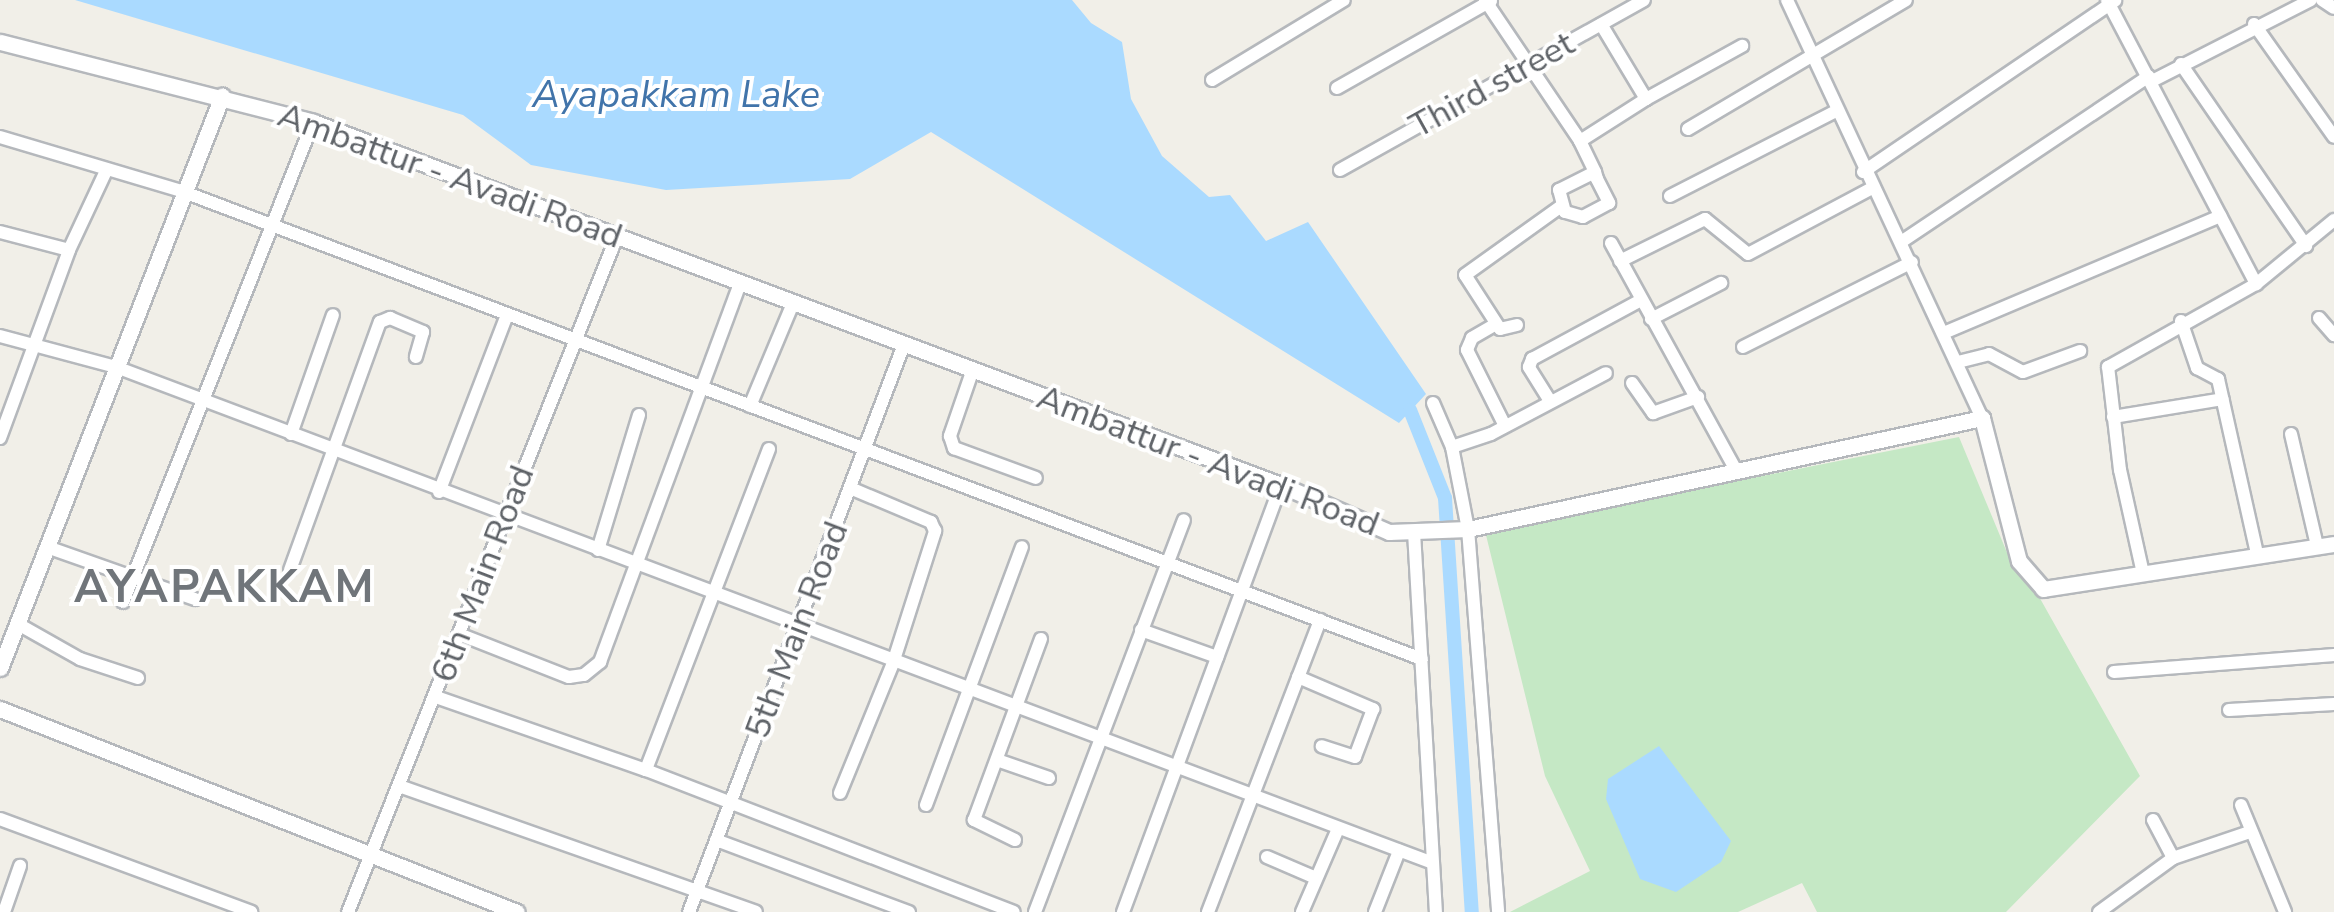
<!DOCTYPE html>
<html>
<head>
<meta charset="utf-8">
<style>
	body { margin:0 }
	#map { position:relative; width:2334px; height:912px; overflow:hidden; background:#f1efe8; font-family:"Nunito Sans",sans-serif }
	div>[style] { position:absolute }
	.green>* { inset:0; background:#c5e8c5 }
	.water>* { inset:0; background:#aadaff }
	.canal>* { height:14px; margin:-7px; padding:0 7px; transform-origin:7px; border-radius:7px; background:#aadaff }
	.roads { filter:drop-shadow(2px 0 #b5b8bc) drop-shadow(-2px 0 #b5b8bc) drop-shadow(0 2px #b5b8bc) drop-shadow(0 -2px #b5b8bc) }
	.minor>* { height:12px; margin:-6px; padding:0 6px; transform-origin:6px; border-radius:6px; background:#fff }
	.tertiary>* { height:15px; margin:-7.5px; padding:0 7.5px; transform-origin:7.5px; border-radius:7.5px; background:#fff }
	span { translate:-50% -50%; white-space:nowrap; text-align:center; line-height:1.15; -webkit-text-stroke:8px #fff; paint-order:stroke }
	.street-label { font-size:35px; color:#5f6368 }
	.water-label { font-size:38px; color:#4174aa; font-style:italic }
	.district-label { font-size:45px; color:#70757a; font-weight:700; letter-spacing:2.5px }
</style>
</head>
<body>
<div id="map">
	<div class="green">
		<div style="clip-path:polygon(1959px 437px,2013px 567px,2033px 586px,2140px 776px,2006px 912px,1817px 912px,1802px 883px,1738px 912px,1510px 912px,1590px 871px,1545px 776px,1485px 531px)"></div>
	</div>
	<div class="water">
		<div style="clip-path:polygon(75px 0,1072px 0,1091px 23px,1122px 42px,1131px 99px,1162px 156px,1209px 197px,1230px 195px,1266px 241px,1308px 222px,1426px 394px,1399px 423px,931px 132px,850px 179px,666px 190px,531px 165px,463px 115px)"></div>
		<div style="clip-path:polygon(1659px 746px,1731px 841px,1721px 862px,1676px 892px,1640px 879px,1606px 799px,1608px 779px)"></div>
	</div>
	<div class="canal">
		<div style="left:1410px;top:410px;width:95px;rotate:68.3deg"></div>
		<div style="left:1445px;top:498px;width:415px;rotate:86.3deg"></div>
	</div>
	<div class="roads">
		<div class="minor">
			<div style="left:1485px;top:0;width:170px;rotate:56deg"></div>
			<div style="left:1580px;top:141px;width:34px;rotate:64deg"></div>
			<div style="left:1595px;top:172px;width:7px;rotate:74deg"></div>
			<div style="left:1597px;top:179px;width:27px;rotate:63deg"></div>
			<div style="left:1609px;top:203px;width:30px;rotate:152deg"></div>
			<div style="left:1583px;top:217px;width:19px;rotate:-164deg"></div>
			<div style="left:1565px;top:212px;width:23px;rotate:-105deg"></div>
			<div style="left:1559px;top:190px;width:40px;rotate:-26.6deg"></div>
			<div style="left:1787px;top:0;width:461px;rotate:65deg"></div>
			<div style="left:2107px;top:0;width:321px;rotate:62.3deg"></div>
			<div style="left:2322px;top:0;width:14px;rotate:34deg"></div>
			<div style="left:2254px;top:24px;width:138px;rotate:54.7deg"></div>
			<div style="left:2181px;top:64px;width:221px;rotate:55.5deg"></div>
			<div style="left:1212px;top:80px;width:154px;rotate:-31.2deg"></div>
			<div style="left:2152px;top:81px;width:178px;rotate:-27deg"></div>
			<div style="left:1337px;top:88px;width:177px;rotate:-29.5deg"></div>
			<div style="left:1646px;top:99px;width:110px;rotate:-28.9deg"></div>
			<div style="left:1688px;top:129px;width:253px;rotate:-30.6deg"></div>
			<div style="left:0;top:137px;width:192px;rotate:16.6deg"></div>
			<div style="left:184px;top:192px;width:1323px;rotate:20.67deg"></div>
			<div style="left:1580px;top:141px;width:78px;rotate:-32.5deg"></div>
			<div style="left:1646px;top:99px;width:87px;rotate:-121deg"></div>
			<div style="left:1340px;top:170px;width:348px;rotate:-29.2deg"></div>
			<div style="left:1863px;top:172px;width:305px;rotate:-34.2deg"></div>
			<div style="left:1670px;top:196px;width:186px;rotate:-27.1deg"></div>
			<div style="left:0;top:232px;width:71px;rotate:14.6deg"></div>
			<div style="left:1901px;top:242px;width:298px;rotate:-33.8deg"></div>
			<div style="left:1611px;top:243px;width:261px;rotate:61.2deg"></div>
			<div style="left:1620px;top:261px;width:95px;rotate:-26.3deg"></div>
			<div style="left:1705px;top:219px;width:55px;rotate:39.1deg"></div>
			<div style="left:1748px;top:254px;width:138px;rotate:-28deg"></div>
			<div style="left:2319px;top:318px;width:23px;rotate:49deg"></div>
			<div style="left:1651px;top:319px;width:79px;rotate:-27.2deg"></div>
			<div style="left:2181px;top:321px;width:50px;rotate:71.2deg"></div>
			<div style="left:2197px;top:368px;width:24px;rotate:28deg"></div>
			<div style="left:2218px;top:379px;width:179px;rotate:77.4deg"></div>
			<div style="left:1496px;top:324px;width:28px;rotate:150deg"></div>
			<div style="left:1472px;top:338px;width:13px;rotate:113deg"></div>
			<div style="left:1467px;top:350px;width:83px;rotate:63.4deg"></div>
			<div style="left:1517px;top:325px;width:17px;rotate:167deg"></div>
			<div style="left:1500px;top:329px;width:64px;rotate:-122.9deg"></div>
			<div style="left:1465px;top:275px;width:117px;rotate:-35.6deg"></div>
			<div style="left:1946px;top:332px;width:298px;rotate:-22.9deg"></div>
			<div style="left:0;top:336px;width:120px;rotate:15deg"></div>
			<div style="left:116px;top:367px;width:1407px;rotate:20.64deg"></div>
			<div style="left:1743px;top:347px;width:189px;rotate:-26.7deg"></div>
			<div style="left:1958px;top:362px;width:32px;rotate:-14deg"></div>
			<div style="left:1989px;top:354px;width:38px;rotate:28deg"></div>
			<div style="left:2023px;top:372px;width:61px;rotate:-20.2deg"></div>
			<div style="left:972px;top:372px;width:68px;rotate:109deg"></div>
			<div style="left:950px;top:436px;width:13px;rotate:72deg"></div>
			<div style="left:954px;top:448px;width:87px;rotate:20.1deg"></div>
			<div style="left:1632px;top:383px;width:37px;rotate:55deg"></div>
			<div style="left:1653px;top:413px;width:48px;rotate:-19.6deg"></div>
			<div style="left:1550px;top:401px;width:40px;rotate:-122deg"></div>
			<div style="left:1529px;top:367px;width:9px;rotate:-69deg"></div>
			<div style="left:1532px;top:359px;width:124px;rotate:-28.4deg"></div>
			<div style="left:1433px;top:403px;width:48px;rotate:66.6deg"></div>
			<div style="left:1452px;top:447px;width:84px;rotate:79deg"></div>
			<div style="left:1468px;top:529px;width:384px;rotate:85.5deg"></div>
			<div style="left:750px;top:406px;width:112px;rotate:-67.3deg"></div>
			<div style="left:2113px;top:417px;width:111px;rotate:-9.3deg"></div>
			<div style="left:291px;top:434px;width:126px;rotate:-70.6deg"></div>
			<div style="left:2291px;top:434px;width:115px;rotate:76.9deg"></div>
			<div style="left:0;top:438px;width:200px;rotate:-69.8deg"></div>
			<div style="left:69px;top:250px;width:89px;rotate:-64.9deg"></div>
			<div style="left:1452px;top:447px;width:41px;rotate:-18.4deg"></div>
			<div style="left:1491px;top:434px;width:130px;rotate:-27.9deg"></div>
			<div style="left:769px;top:449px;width:344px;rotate:111deg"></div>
			<div style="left:646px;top:770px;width:394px;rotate:21.1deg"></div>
			<div style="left:439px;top:492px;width:190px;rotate:-69deg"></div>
			<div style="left:1414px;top:532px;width:381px;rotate:86.7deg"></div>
			<div style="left:47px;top:547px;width:157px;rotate:19.4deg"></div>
			<div style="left:598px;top:550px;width:141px;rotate:-73.1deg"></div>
			<div style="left:2142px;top:569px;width:101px;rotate:-102.5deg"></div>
			<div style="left:2120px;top:470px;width:104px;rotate:-96.6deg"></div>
			<div style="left:2108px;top:367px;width:170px;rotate:-29.3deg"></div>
			<div style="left:2256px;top:284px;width:101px;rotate:-39.4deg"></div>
			<div style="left:290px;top:570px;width:264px;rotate:-70.1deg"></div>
			<div style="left:380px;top:322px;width:11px;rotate:-22deg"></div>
			<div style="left:390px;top:318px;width:36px;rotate:23deg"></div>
			<div style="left:423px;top:332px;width:26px;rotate:106deg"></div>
			<div style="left:123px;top:602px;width:516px;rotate:-68.4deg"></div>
			<div style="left:18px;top:624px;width:71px;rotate:29.4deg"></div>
			<div style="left:80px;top:659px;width:61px;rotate:18.1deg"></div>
			<div style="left:1141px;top:630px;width:81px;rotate:19.6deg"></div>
			<div style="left:459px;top:634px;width:118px;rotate:21.4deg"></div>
			<div style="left:569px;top:677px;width:15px;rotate:-8deg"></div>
			<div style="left:584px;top:675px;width:21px;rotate:-39deg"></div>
			<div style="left:600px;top:662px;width:403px;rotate:-69.7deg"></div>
			<div style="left:2114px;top:672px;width:221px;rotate:-4.4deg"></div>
			<div style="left:1298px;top:677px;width:82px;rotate:23.1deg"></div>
			<div style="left:1373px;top:709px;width:51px;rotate:110.6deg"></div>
			<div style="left:1355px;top:757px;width:35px;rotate:-162deg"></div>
			<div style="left:436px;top:697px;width:222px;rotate:19.2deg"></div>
			<div style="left:2229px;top:710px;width:105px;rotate:-3.3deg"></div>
			<div style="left:997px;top:760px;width:55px;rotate:19.1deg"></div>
			<div style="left:402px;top:787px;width:375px;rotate:19.4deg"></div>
			<div style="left:840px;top:793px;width:140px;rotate:-67.8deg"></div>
			<div style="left:893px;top:663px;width:139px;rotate:-72.3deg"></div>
			<div style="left:935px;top:531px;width:10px;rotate:-114deg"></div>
			<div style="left:931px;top:522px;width:88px;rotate:-157.2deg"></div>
			<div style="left:926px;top:805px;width:275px;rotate:-69.6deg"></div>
			<div style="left:2241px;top:805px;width:116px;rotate:67.6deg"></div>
			<div style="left:0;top:819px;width:268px;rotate:20.3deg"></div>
			<div style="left:2153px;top:820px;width:43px;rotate:62.2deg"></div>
			<div style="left:716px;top:840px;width:206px;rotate:20.5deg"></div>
			<div style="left:1015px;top:840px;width:46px;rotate:-154deg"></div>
			<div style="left:974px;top:820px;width:193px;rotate:-69.7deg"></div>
			<div style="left:1267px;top:857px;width:53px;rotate:23.2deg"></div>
			<div style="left:4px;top:912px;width:49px;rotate:-70.8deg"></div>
			<div style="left:348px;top:912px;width:728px;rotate:-68.3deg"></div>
			<div style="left:689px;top:912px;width:604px;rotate:-69.26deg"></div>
			<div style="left:1035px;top:912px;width:419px;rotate:-69.2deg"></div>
			<div style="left:1123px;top:912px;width:455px;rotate:-69.7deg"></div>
			<div style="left:1208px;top:912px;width:313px;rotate:-69deg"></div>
			<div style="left:1302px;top:912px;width:90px;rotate:-66.6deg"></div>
			<div style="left:1375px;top:912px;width:66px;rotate:-68.5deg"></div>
			<div style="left:2099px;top:912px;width:92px;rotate:-36.1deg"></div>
			<div style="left:2173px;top:858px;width:81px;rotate:-18.7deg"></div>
		</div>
		<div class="tertiary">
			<div style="left:0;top:42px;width:323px;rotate:14.3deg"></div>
			<div style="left:313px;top:122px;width:1034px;rotate:20.56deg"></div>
			<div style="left:1281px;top:485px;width:118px;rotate:23.5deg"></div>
			<div style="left:1389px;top:532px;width:79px;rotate:-2.2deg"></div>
			<div style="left:1468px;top:529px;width:526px;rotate:-12.19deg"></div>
			<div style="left:1982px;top:418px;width:148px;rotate:75.5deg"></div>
			<div style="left:2019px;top:561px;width:37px;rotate:49deg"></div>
			<div style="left:2043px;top:589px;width:294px;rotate:-8.8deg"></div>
			<div style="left:0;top:668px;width:614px;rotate:-68.79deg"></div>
			<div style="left:0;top:709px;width:555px;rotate:21.44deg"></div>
		</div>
	</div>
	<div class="street-label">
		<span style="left:1492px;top:85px;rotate:-29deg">Third street</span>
		<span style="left:450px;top:176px;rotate:20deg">Ambattur - Avadi Road</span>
		<span style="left:1208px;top:461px;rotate:21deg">Ambattur - Avadi Road</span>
		<span style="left:483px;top:574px;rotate:-69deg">6th Main Road</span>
		<span style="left:797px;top:630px;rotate:-69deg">5th Main Road</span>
	</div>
	<div class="water-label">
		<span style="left:676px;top:95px">Ayapakkam Lake</span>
	</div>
	<div class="district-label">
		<span style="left:225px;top:588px">AYAPAKKAM</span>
	</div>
</div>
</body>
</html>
